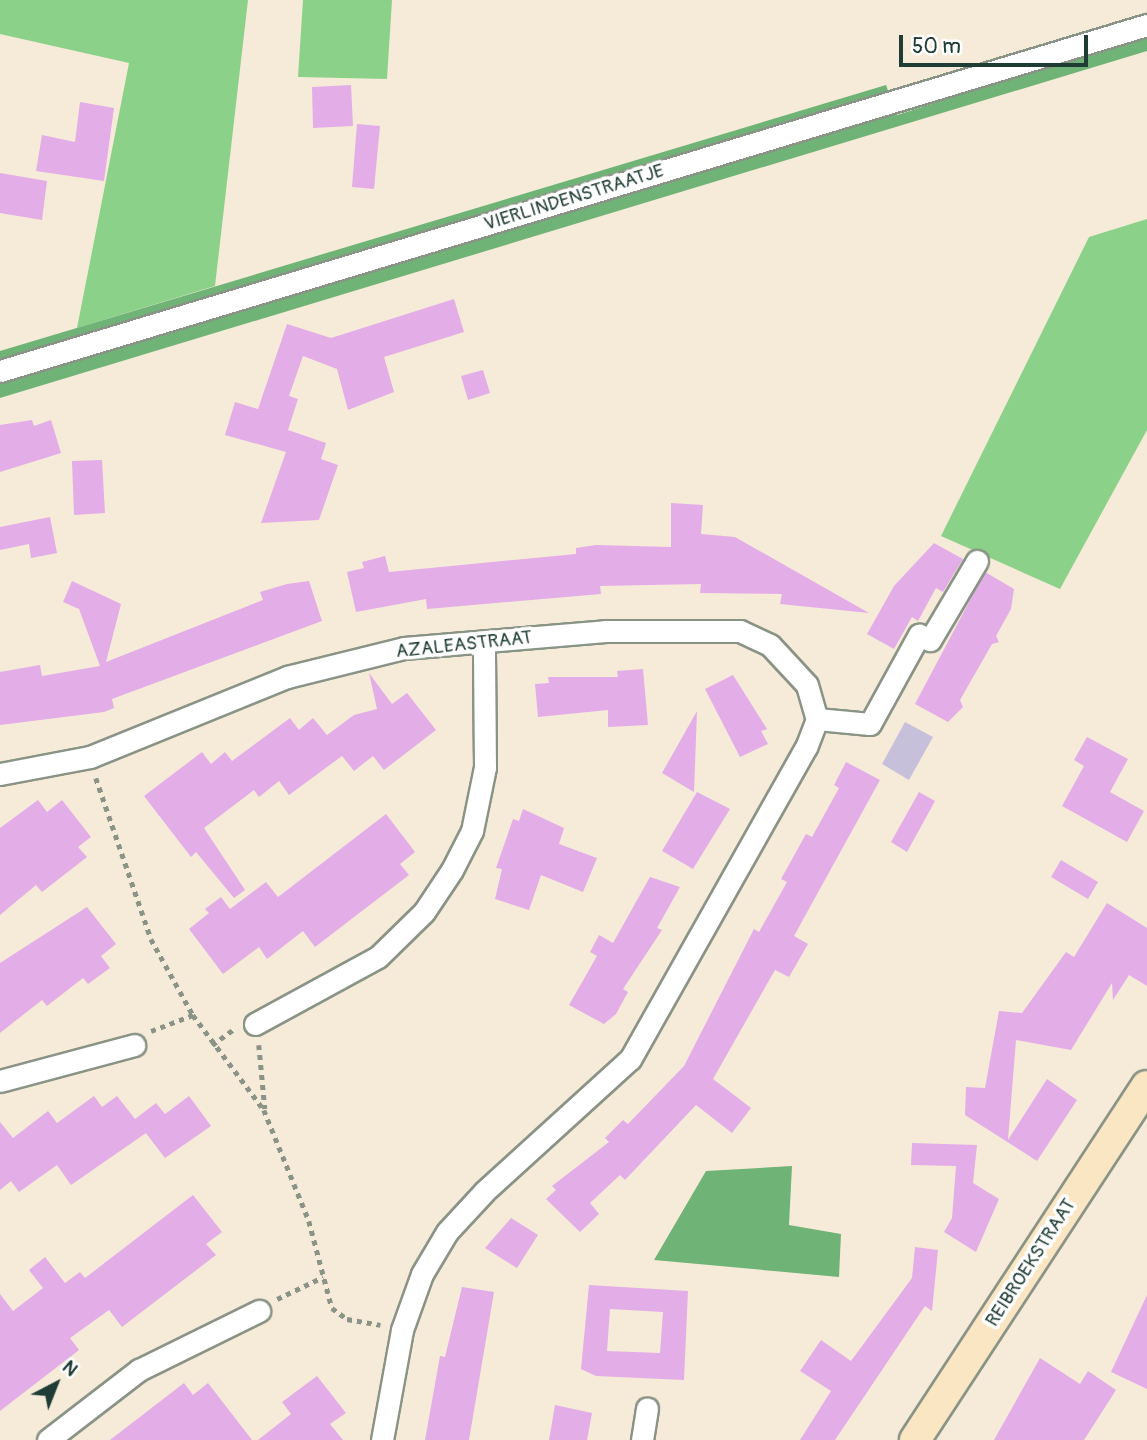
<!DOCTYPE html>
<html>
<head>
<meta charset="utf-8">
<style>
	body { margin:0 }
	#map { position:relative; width:1147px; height:1440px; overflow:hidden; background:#f6ebd8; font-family:Pangolin,sans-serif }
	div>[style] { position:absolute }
	.industrial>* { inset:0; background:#c6c0da }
	.green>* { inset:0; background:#8bd18a }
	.forest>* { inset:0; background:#70b376 }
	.building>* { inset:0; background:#e3ade8 }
	.path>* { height:4.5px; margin-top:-2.25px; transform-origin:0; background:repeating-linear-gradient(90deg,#8a9486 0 5px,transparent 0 10px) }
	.roads { filter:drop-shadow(2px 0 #8a9486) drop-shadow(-2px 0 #8a9486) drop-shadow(0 2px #8a9486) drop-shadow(0 -2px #8a9486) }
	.street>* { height:21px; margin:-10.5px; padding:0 10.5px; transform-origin:10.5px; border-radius:10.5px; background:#fff }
	.secondary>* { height:30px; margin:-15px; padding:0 15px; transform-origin:15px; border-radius:15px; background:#fbe6c4 }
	span { translate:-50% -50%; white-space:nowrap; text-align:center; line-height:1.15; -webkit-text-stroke:7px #fff; paint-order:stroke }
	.street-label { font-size:19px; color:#1f3d34 }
	.north { position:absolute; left:21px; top:1349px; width:70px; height:70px; -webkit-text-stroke:5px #fff; paint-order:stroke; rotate:42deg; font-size:19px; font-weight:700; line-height:28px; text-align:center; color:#1f3d34 }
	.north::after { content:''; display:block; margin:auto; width:24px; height:32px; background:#1f3d34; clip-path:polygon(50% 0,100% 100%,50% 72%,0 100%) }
	.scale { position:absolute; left:899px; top:35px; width:189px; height:32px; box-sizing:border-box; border:4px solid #1f3d34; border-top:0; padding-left:9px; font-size:21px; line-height:24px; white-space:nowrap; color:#1f3d34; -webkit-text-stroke:5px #fff; paint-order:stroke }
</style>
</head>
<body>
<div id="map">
	<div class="industrial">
		<div style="clip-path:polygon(905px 722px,933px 737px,909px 780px,882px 764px)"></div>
	</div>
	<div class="green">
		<div style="clip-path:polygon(0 0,248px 0,215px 286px,77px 328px,129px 63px,0 34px)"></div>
		<div style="clip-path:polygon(303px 0,392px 0,387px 79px,298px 77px)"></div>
		<div style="clip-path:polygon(1147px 219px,1147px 430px,1060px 589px,941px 536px,1089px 237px)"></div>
	</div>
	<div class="forest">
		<div style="clip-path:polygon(1147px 35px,1147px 51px,0 398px,0 351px,886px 85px,897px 115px)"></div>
		<div style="clip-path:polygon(792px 1166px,789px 1225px,841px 1234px,839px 1277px,654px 1260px,706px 1171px)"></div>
	</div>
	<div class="building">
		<div style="clip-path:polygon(351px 85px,353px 126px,313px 128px,312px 87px)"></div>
		<div style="clip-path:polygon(80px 102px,114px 108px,104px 181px,36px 171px,42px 135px,75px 142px)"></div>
		<div style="clip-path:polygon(357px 124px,380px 126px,374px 189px,352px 187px)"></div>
		<div style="clip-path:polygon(0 173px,47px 181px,42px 220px,0 213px)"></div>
		<div style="clip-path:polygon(454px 299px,464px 332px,384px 357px,394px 392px,348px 410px,337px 369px,303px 356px,289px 396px,298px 399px,288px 430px,326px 443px,321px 459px,338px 465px,319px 520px,261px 523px,286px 452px,225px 435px,235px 402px,258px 409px,287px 324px,331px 338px)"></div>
		<div style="clip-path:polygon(483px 370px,490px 393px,468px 400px,461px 376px)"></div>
		<div style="clip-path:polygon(32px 420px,34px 426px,51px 420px,61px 453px,0 472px,0 425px)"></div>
		<div style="clip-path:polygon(102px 460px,105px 513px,74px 515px,72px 461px)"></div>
		<div style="clip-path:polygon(671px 503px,703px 505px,701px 534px,735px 537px,869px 613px,780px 604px,782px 594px,700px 593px,701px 584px,600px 586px,601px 594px,427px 609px,426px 599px,356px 612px,347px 572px,364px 568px,362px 562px,385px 556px,389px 572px,576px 554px,576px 548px,596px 545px,671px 547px)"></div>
		<div style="clip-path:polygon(50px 517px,57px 553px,31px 558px,29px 544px,0 550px,0 527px)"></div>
		<div style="clip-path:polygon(934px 543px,963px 559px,943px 592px,936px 588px,918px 621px,912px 617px,894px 649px,867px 634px,894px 586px)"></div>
		<div style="clip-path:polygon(985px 572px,1014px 589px,1011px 609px,996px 636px,999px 642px,992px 644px,960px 700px,963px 707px,948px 722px,915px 704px)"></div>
		<div style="clip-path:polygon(72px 581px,121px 604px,106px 662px,263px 600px,260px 592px,287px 584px,309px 581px,322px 621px,112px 699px,114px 708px,104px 712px,0 725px,0 672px,40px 665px,42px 676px,100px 666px,79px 609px,63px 602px)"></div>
		<div style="clip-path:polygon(643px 669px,648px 725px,608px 727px,608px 710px,538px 717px,535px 684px,549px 683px,548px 677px,618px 677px,617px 671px)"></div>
		<div style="clip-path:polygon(369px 673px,392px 704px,407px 693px,436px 730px,384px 770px,373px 756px,354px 771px,342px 756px,289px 795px,279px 781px,259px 797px,254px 790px,204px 828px,245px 890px,234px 898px,196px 852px,191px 857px,144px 796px,202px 752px,211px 764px,225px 752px,232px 761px,290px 718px,299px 730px,313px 718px,327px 735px,354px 715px,377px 709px)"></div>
		<div style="clip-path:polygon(733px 675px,767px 729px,761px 731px,768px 744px,740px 757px,705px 689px)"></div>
		<div style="clip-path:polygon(697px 711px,694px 792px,662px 773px)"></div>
		<div style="clip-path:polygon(1087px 737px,1128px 759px,1110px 792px,1144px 811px,1127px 842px,1062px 806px,1084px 766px,1074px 760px)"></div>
		<div style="clip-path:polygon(846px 762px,880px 780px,794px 936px,808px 944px,789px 977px,775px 970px,713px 1079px,751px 1108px,732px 1133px,696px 1105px,625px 1180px,620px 1175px,590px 1203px,599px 1214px,580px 1232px,546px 1199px,556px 1190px,552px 1186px,609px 1142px,605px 1138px,623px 1120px,628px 1124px,684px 1066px,754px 929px,759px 932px,787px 882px,781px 879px,806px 834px,812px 837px,839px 788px,834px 785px)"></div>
		<div style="clip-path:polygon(697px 792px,730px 809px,693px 869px,662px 851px)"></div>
		<div style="clip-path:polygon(919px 792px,935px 801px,907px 852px,891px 842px)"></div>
		<div style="clip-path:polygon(38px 800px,47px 812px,62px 800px,91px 837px,78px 847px,87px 857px,42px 892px,36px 885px,0 915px,0 828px)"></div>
		<div style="clip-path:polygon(523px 809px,564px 828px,559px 844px,597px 858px,583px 892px,541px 875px,529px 910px,495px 899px,502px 869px,496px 868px,513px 819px,519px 821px)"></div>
		<div style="clip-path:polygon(386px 814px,415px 852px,400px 864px,409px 875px,315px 947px,303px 931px,267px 959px,259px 947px,223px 974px,189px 929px,209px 913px,205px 909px,221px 897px,230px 909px,266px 882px,278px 897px)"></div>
		<div style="clip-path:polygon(1061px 860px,1098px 882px,1088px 899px,1051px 877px)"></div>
		<div style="clip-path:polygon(650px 877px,680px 887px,657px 928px,662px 930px,623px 989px,628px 992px,616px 1014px,604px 1024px,569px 1005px,597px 956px,590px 952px,599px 935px,613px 943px)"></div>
		<div style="clip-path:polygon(1107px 903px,1147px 928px,1147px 986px,1129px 975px,1113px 1000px,1112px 983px,1071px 1050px,1016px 1040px,1008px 1140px,1047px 1079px,1077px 1100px,1037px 1161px,965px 1115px,966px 1087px,985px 1088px,999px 1011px,1022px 1013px,1066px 952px,1074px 957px)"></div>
		<div style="clip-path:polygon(87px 907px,116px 944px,101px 956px,110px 968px,88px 984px,83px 978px,47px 1006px,42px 1000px,0 1033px,0 963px)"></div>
		<div style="clip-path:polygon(94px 1096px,102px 1107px,117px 1096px,135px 1119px,156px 1103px,165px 1114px,189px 1096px,211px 1126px,165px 1158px,142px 1128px,146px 1133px,71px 1185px,57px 1165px,19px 1192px,11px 1181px,0 1190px,0 1122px,13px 1138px,48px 1111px,57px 1123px)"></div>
		<div style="clip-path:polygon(912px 1143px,977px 1145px,973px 1183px,999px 1199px,976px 1252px,944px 1232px,952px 1218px,956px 1166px,911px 1165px)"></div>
		<div style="clip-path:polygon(193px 1195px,222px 1232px,206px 1244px,216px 1255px,122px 1327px,109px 1310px,70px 1338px,79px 1350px,0 1411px,0 1294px,13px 1311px,43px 1288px,29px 1270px,45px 1257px,65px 1283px,80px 1272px,85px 1278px)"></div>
		<div style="clip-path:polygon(511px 1218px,538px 1235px,517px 1268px,485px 1248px)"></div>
		<div style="clip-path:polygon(915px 1247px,938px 1250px,932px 1311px,925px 1306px,835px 1440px,800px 1440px,831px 1391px,800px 1371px,821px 1340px,851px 1361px,912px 1278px)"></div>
		<div style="clip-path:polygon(evenodd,589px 1285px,688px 1291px,684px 1380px,596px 1376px,581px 1369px,589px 1285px,610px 1309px,663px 1312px,660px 1353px,607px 1351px,610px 1309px)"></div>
		<div style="clip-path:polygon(462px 1287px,494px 1292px,469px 1440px,425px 1440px,440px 1356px,445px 1357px)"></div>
		<div style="clip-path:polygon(1147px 1295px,1147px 1389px,1111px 1372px)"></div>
		<div style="clip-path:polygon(1040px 1358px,1080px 1384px,1088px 1371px,1116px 1390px,1084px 1440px,994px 1440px)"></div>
		<div style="clip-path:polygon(317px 1376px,346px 1413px,330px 1424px,343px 1440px,258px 1440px,291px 1414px,282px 1402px)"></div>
		<div style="clip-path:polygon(184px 1383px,193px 1395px,208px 1383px,252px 1440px,110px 1440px)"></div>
		<div style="clip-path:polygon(555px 1405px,592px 1413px,587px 1440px,549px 1440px)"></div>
	</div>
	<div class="path">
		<div style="left:96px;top:778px;width:170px;rotate:71.1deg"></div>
		<div style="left:151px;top:939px;width:87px;rotate:61.1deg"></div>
		<div style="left:193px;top:1015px;width:119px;rotate:53.2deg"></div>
		<div style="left:264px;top:1110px;width:120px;rotate:67.9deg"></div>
		<div style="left:309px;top:1221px;width:90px;rotate:75.2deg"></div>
		<div style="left:332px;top:1308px;width:19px;rotate:36deg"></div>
		<div style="left:347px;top:1319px;width:34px;rotate:10deg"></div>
		<div style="left:151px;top:1031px;width:45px;rotate:-20.9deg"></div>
		<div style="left:212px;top:1045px;width:27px;rotate:-36deg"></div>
		<div style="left:259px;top:1045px;width:64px;rotate:84.6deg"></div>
		<div style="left:277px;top:1299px;width:51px;rotate:-25.6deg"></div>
	</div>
	<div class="roads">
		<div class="street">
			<div style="left:0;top:371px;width:1198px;rotate:-16.79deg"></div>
			<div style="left:817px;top:719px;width:53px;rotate:5.4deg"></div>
			<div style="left:870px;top:724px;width:102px;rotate:-61.2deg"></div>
			<div style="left:919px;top:635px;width:12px;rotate:24deg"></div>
			<div style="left:930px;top:640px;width:92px;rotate:-59.3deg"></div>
			<div style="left:0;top:774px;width:92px;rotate:-10.7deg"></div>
			<div style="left:90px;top:757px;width:213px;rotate:-22.1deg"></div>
			<div style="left:287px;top:677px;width:121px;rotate:-13.9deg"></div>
			<div style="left:404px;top:648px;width:202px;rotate:-4.8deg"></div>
			<div style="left:605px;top:631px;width:135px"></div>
			<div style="left:740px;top:631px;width:33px;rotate:25deg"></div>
			<div style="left:770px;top:645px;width:54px;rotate:47.2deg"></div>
			<div style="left:807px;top:685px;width:35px;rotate:74deg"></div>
			<div style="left:817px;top:719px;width:30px;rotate:111deg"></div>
			<div style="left:806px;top:747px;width:358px;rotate:119.4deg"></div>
			<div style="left:630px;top:1059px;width:197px;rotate:137.7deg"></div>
			<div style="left:484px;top:1192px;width:54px;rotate:132.8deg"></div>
			<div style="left:447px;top:1232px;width:49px;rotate:120.8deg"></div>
			<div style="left:422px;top:1274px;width:59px;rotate:109.7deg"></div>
			<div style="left:402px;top:1330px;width:112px;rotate:100.3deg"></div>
			<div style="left:255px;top:1024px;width:140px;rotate:-28.6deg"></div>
			<div style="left:378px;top:957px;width:64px;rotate:-44.4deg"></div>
			<div style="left:424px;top:912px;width:50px;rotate:-56.3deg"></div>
			<div style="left:452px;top:870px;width:44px;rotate:-62.9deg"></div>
			<div style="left:472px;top:831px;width:65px;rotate:-78.5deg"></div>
			<div style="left:485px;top:767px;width:125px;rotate:-90.5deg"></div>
			<div style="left:0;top:1081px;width:139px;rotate:-15deg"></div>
			<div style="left:48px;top:1440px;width:115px;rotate:-37.6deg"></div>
			<div style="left:139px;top:1370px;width:134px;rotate:-26.2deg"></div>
			<div style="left:642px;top:1440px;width:32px;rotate:-81deg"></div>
		</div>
		<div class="secondary">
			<div style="left:915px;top:1440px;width:423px;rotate:-56.8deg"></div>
		</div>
	</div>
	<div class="street-label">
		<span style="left:574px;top:198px;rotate:-17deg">VIERLINDENSTRAATJE</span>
		<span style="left:464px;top:645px;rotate:-6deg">AZALEASTRAAT</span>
		<span style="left:1031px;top:1263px;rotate:-57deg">REIBROEKSTRAAT</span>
	</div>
	<div class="north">N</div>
	<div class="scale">50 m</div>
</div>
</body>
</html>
